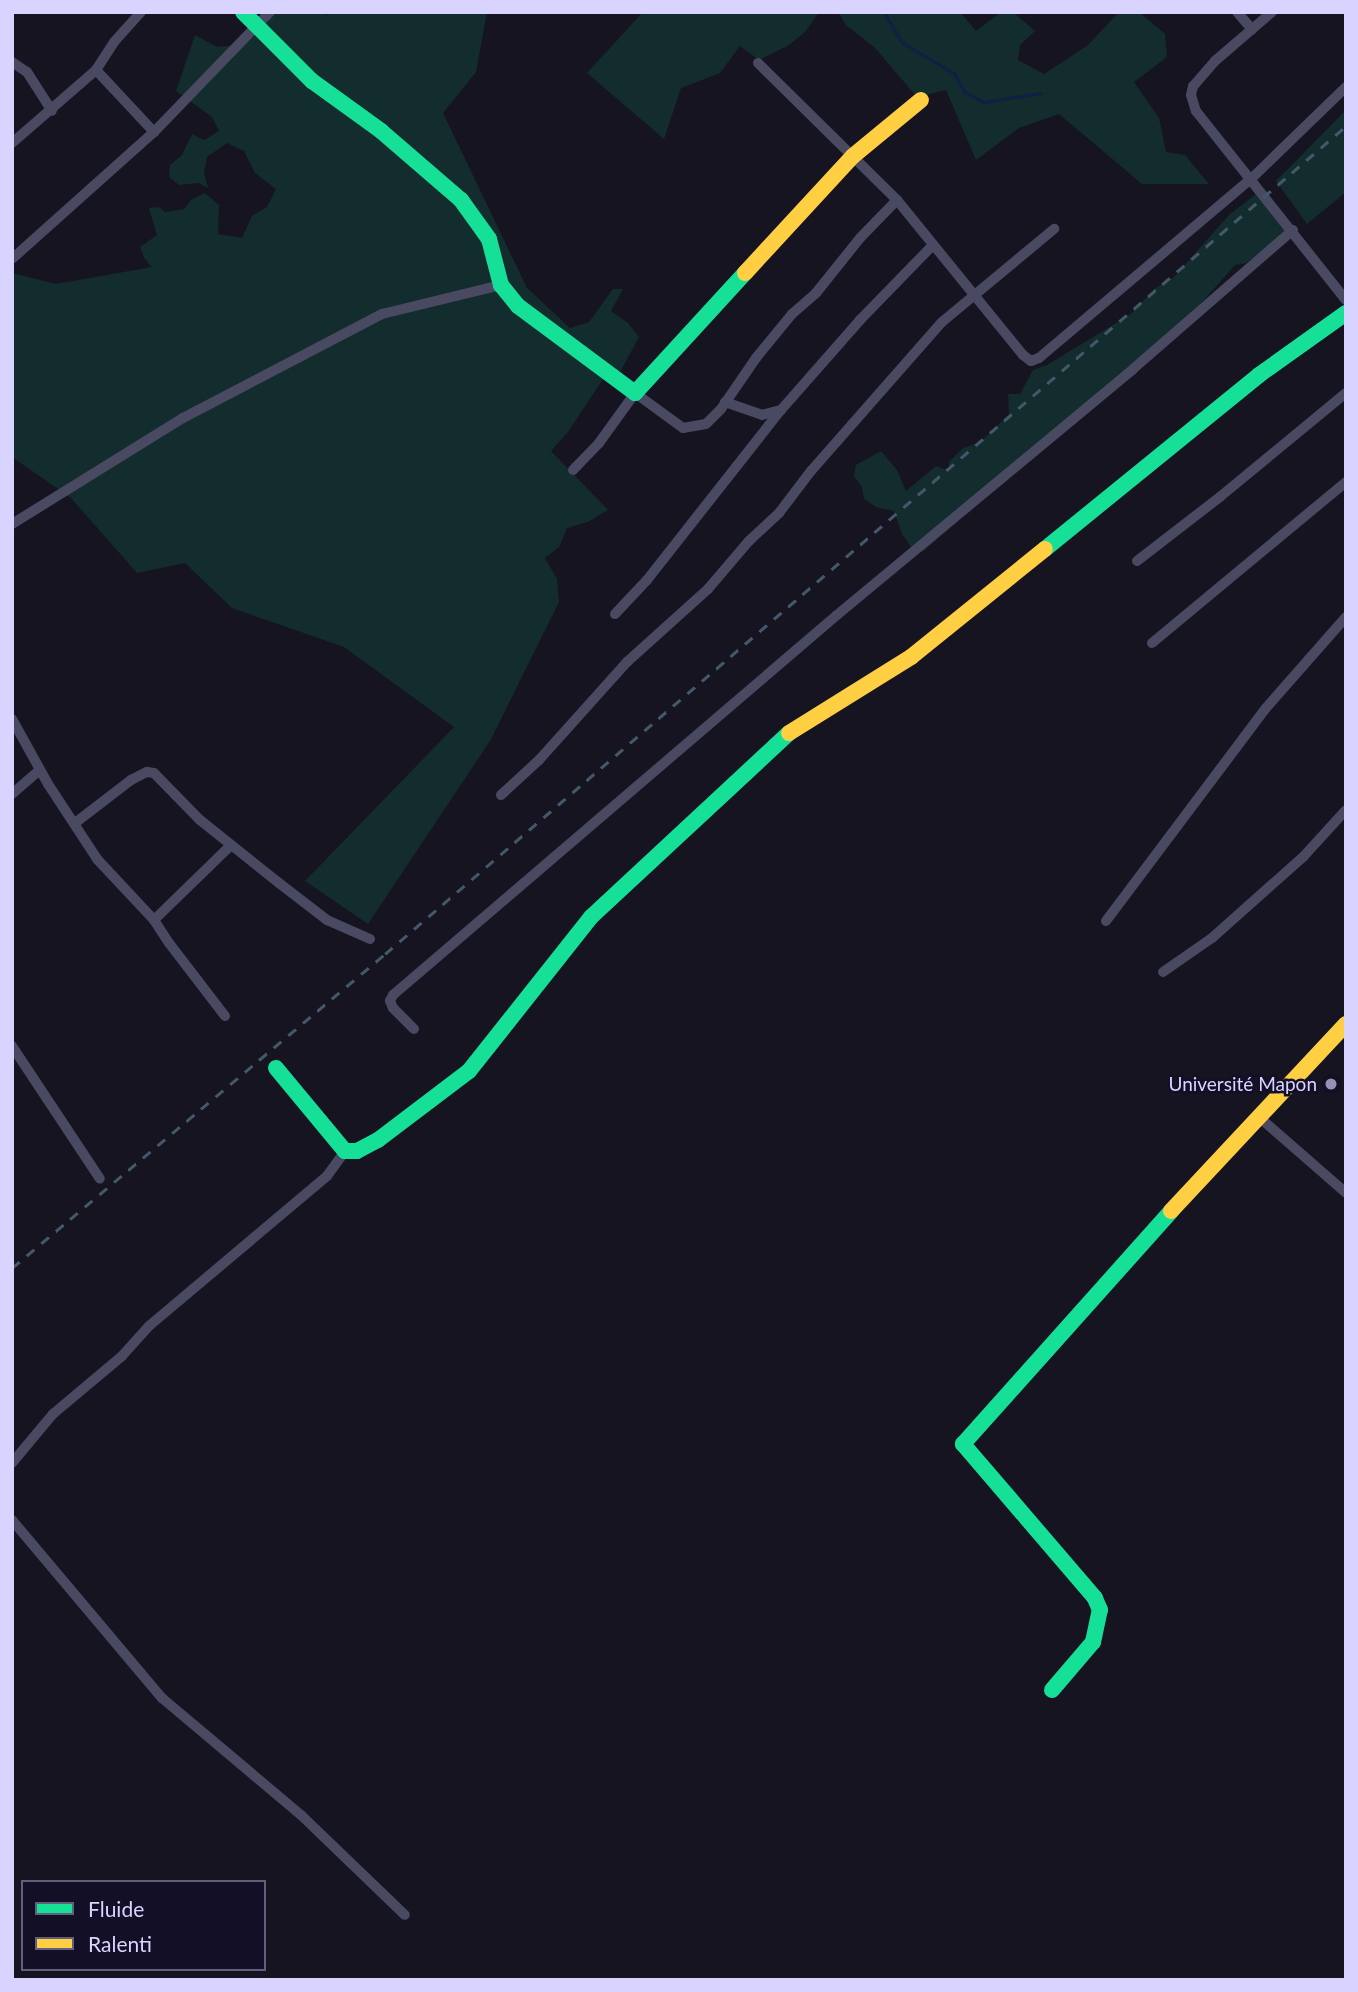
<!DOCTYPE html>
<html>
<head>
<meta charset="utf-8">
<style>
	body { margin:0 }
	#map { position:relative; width:1358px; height:1992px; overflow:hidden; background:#161421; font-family:Lato,sans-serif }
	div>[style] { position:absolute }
	.green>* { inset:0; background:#132c2d }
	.stream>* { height:2.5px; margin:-1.25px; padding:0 1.25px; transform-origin:1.25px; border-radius:1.25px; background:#0d2144 }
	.street>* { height:10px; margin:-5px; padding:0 5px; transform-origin:5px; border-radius:5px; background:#4a4962 }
	.fast>* { height:16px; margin:-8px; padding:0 8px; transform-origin:8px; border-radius:8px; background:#16e098 }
	.slow>* { height:16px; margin:-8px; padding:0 8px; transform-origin:8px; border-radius:8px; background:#ffcf43 }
	.rail>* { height:2.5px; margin-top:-1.25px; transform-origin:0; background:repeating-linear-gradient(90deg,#43596b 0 10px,transparent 0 19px) }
	.dots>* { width:19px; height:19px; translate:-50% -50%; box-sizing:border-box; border:4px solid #130f26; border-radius:50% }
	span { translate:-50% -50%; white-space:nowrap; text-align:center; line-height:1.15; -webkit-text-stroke:5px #130f26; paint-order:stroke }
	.poi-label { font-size:19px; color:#d9d4ff }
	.right { translate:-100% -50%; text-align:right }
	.frame { position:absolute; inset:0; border:14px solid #d9d4ff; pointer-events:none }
	.legend { position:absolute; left:21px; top:1880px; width:245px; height:91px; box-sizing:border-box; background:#130f26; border:2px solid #625e7d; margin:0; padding:9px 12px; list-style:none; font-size:21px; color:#d9d4ff }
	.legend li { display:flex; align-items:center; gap:14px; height:35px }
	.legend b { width:35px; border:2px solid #625e7d }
</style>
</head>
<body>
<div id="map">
	<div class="green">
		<div style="clip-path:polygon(276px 12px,323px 12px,327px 15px,330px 12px,487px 12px,476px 72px,443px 113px,527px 288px,570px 328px,589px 322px,613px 289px,623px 289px,611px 311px,628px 323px,639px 337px,619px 374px,605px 376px,568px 432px,551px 451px,608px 510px,588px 522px,567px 528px,559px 547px,545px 558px,557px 579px,559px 602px,490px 741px,368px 924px,305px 881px,454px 727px,344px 647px,232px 608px,185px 563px,137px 573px,71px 498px,12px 457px,12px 273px,56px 284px,152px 267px,144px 258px,140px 247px,157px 235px,149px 208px,159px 207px,165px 212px,184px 209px,191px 200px,205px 193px,219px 205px,218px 234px,242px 238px,252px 216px,267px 207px,276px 189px,255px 173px,244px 151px,227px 143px,207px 157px,204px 173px,208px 188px,199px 183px,179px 185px,169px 177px,170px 165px,182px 155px,192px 134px,204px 140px,219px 131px,212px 117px,176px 91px,195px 35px,217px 47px,245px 44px)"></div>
		<div style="clip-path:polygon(643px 12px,819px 12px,805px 32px,789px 45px,759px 60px,740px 46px,720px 73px,681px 88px,664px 139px,587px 73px)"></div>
		<div style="clip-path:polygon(838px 12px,960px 12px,976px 31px,1001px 12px,1013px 12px,1035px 31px,1020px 45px,1018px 60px,1044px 74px,1088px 45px,1119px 12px,1139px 12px,1165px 34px,1167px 57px,1134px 82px,1159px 118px,1166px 152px,1185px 155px,1209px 184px,1142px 184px,1059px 114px,1019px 128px,976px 160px,946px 90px,917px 97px,875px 48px,846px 25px)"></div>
		<div style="clip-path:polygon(1346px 110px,1346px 192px,1307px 224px,1276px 181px)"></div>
		<div style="clip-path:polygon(1264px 188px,1291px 230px,1246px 263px,1235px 265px,1204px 300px,925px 550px,916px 554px,902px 534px,894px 511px,876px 507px,864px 499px,862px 487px,854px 476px,856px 465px,881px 451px,897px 470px,906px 491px,936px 466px,949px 471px,949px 462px,963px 448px,979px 443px,1009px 414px,1008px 394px,1020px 394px,1033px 370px,1047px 365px,1131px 314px,1155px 288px,1173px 278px,1230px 214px)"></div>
	</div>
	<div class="stream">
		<div style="left:884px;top:12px;width:35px;rotate:59deg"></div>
		<div style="left:902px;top:42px;width:62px;rotate:31.1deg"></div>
		<div style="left:955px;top:74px;width:21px;rotate:61deg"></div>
		<div style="left:965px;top:92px;width:21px;rotate:28deg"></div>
		<div style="left:984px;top:102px;width:57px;rotate:-9.1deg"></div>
	</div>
	<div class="street">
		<div style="left:1237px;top:12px;width:23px;rotate:49deg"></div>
		<div style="left:1272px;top:12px;width:75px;rotate:139.3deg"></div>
		<div style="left:1215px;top:61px;width:33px;rotate:131deg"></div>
		<div style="left:1193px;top:86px;width:9px;rotate:103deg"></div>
		<div style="left:1191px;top:95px;width:17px;rotate:73deg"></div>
		<div style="left:1196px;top:111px;width:241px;rotate:51.6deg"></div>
		<div style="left:12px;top:62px;width:18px;rotate:34deg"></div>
		<div style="left:27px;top:72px;width:46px;rotate:57.3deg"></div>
		<div style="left:758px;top:63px;width:195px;rotate:44.6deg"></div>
		<div style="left:897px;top:200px;width:200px;rotate:50.9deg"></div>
		<div style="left:1023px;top:355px;width:10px;rotate:37deg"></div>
		<div style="left:1031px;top:361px;width:9px;rotate:-21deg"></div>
		<div style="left:1039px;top:358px;width:279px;rotate:-40.2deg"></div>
		<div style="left:1252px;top:178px;width:131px;rotate:-44.1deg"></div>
		<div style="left:96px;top:70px;width:85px;rotate:46.9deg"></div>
		<div style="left:12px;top:143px;width:111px;rotate:-41deg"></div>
		<div style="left:96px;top:70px;width:33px;rotate:-57deg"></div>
		<div style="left:114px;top:42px;width:40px;rotate:-48deg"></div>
		<div style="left:13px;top:258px;width:189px;rotate:-41.8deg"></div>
		<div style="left:154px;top:132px;width:167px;rotate:-46deg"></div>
		<div style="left:725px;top:402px;width:39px;rotate:19deg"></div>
		<div style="left:762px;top:415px;width:20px;rotate:-15deg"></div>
		<div style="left:781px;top:410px;width:120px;rotate:-48.7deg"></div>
		<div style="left:860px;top:320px;width:105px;rotate:-45.8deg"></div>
		<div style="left:573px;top:470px;width:37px;rotate:-46deg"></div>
		<div style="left:599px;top:443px;width:62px;rotate:-54.2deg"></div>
		<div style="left:635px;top:393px;width:59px;rotate:36.1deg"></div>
		<div style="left:683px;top:428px;width:23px;rotate:-10deg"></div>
		<div style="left:706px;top:424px;width:21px;rotate:-45deg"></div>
		<div style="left:721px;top:409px;width:62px;rotate:-55.5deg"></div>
		<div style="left:756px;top:358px;width:57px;rotate:-50.7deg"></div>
		<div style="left:792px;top:314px;width:32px;rotate:-41deg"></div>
		<div style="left:816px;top:293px;width:70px;rotate:-51.3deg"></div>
		<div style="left:860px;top:238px;width:53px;rotate:-45.8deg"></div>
		<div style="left:12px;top:524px;width:201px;rotate:-31.8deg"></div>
		<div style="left:183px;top:418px;width:225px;rotate:-27.6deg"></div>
		<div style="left:382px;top:314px;width:122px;rotate:-13.7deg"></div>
		<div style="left:1137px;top:561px;width:106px;rotate:-37.7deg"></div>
		<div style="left:1221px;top:496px;width:162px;rotate:-39.5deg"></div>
		<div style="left:615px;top:614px;width:47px;rotate:-46.7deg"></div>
		<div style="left:647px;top:580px;width:216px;rotate:-51.8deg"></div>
		<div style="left:1152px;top:643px;width:252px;rotate:-39.7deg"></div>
		<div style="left:12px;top:719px;width:74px;rotate:61deg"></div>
		<div style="left:48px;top:784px;width:90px;rotate:56.8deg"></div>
		<div style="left:97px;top:859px;width:83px;rotate:46.9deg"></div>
		<div style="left:154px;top:920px;width:27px;rotate:57deg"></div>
		<div style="left:169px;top:943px;width:92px;rotate:52.5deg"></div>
		<div style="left:12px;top:794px;width:37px;rotate:-41deg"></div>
		<div style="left:501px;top:795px;width:52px;rotate:-42.6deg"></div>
		<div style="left:539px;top:760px;width:132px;rotate:-48.1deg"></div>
		<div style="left:627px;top:662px;width:109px;rotate:-42deg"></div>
		<div style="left:708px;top:589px;width:63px;rotate:-49.5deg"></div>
		<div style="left:749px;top:541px;width:41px;rotate:-43deg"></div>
		<div style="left:779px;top:513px;width:53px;rotate:-52.7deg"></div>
		<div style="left:811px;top:471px;width:198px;rotate:-48.7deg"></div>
		<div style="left:942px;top:322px;width:146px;rotate:-39.7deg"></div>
		<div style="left:75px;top:823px;width:71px;rotate:-37.5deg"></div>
		<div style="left:131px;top:780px;width:18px;rotate:-27deg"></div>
		<div style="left:147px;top:772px;width:7px;rotate:8deg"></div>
		<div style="left:154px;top:773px;width:66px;rotate:45.6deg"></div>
		<div style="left:200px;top:820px;width:101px;rotate:38.6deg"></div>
		<div style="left:279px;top:883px;width:61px;rotate:37.6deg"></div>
		<div style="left:327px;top:920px;width:47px;rotate:23.8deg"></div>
		<div style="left:154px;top:920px;width:107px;rotate:-44.2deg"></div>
		<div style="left:1106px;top:921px;width:266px;rotate:-53.1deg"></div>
		<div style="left:1266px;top:708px;width:121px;rotate:-48.7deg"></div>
		<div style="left:1163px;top:972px;width:60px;rotate:-34.8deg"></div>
		<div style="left:1212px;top:938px;width:123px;rotate:-41.7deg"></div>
		<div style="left:1304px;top:856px;width:62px;rotate:-47.6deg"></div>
		<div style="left:414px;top:1029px;width:30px;rotate:-135deg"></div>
		<div style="left:393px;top:1008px;width:8px;rotate:-113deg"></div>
		<div style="left:390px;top:1001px;width:7px;rotate:-63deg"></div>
		<div style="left:393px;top:995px;width:584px;rotate:-40.56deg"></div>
		<div style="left:837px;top:615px;width:385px;rotate:-39.7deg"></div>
		<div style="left:1133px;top:369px;width:212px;rotate:-41deg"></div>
		<div style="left:12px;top:1046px;width:159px;rotate:56.5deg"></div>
		<div style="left:1259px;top:1117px;width:116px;rotate:41.1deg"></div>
		<div style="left:12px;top:1463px;width:64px;rotate:-50.1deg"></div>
		<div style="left:53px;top:1414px;width:90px;rotate:-40deg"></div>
		<div style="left:122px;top:1356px;width:40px;rotate:-48deg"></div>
		<div style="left:149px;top:1326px;width:233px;rotate:-40.1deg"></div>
		<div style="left:327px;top:1176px;width:31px;rotate:-54deg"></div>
		<div style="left:12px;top:1520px;width:233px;rotate:49.9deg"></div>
		<div style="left:162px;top:1698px;width:182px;rotate:40.1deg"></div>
		<div style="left:301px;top:1815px;width:144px;rotate:43.9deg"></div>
	</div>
	<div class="fast">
		<div style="left:243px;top:12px;width:98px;rotate:45deg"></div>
		<div style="left:312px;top:81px;width:85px;rotate:35.9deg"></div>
		<div style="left:381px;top:131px;width:106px;rotate:40.8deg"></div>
		<div style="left:461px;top:200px;width:48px;rotate:54.3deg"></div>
		<div style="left:489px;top:239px;width:48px;rotate:75.4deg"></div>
		<div style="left:501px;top:285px;width:27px;rotate:51deg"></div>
		<div style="left:518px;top:306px;width:146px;rotate:36.6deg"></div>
		<div style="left:635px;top:393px;width:163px;rotate:-47.5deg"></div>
		<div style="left:1045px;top:549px;width:276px;rotate:-39.1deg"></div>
		<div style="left:1259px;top:375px;width:107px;rotate:-35.5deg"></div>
		<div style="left:276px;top:1068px;width:108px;rotate:50.3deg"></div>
		<div style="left:345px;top:1151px;width:12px"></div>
		<div style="left:357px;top:1151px;width:24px;rotate:-28deg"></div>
		<div style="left:378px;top:1140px;width:114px;rotate:-37.2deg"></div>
		<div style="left:469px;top:1071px;width:196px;rotate:-51.6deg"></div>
		<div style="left:591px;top:917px;width:270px;rotate:-42.9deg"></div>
		<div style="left:1052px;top:1690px;width:63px;rotate:-49.5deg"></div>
		<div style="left:1093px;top:1642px;width:33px;rotate:-78deg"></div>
		<div style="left:1100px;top:1610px;width:13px;rotate:-113deg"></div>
		<div style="left:1095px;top:1598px;width:203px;rotate:-130.6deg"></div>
		<div style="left:963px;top:1444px;width:312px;rotate:-48.2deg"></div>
	</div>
	<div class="slow">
		<div style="left:745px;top:273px;width:159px;rotate:-47.3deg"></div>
		<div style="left:853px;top:156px;width:88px;rotate:-39.5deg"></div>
		<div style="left:789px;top:733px;width:144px;rotate:-31.9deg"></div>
		<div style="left:911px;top:657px;width:172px;rotate:-38.9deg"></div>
		<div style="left:1171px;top:1211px;width:256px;rotate:-46.9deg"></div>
	</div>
	<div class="rail">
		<div style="left:12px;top:1268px;width:488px;rotate:-40.1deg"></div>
		<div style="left:385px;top:954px;width:1269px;rotate:-40.75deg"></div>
	</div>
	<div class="dots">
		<div style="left:1331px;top:1084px;background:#9591b1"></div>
	</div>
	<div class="poi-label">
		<span class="right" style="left:1317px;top:1084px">Université Mapon</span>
	</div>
	<div class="frame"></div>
	<ul class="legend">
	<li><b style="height:9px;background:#16e098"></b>Fluide</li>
	<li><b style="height:9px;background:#ffcf43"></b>Ralenti</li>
	</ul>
</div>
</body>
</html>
